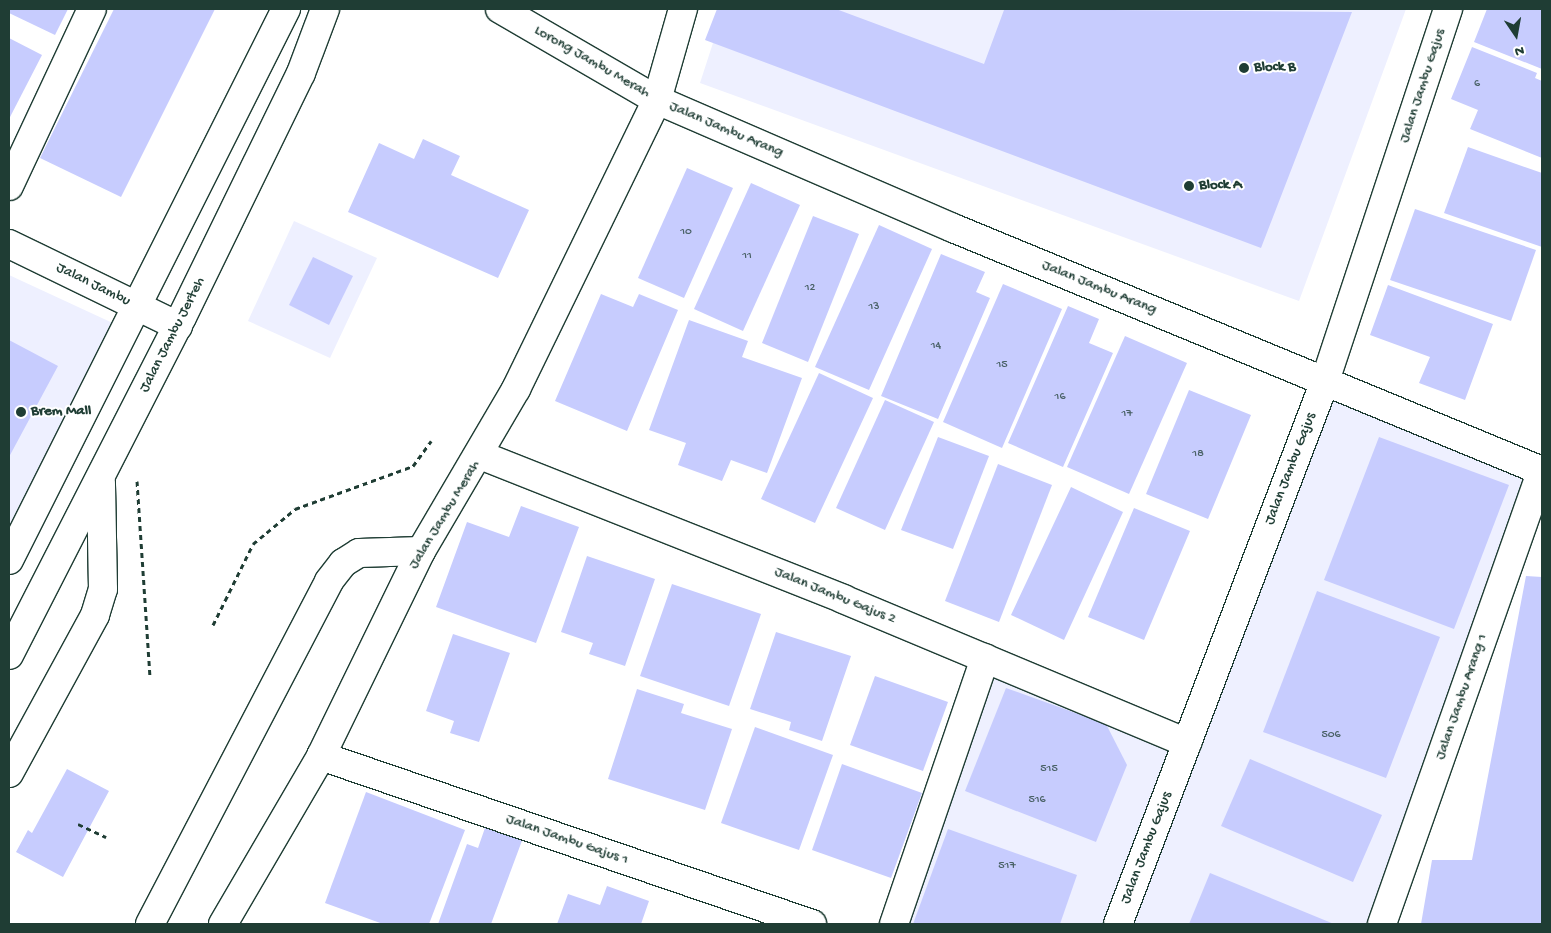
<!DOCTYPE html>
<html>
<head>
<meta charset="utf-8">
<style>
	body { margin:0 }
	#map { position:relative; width:1551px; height:933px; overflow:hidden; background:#fff; font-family:"Gochi Hand",sans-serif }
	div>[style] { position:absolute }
	.built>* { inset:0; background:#eef0ff }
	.building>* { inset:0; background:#c7ccfe }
	.path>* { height:3px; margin-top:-1.5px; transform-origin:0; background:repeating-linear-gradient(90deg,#1f3d34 0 5px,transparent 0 9px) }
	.roads { filter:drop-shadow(1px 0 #1f3d34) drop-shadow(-1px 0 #1f3d34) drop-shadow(0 1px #1f3d34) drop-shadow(0 -1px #1f3d34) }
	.minor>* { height:28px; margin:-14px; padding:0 14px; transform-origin:14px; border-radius:14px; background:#fff }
	.dots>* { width:14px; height:14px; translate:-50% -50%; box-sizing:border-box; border:2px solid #fff; border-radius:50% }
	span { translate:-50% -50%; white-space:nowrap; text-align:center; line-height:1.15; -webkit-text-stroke:4px #fff; paint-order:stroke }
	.number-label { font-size:12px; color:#496166 }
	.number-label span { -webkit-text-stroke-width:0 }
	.street-label { font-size:15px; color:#1f3d34 }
	.poi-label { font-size:15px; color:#1f3d34; font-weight:700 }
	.left { translate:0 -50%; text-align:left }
	.frame { position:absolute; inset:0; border:10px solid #1f3d34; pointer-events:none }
	.north { position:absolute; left:1491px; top:10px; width:50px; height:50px; -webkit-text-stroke:4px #fff; paint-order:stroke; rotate:168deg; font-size:14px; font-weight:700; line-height:20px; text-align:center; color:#1f3d34 }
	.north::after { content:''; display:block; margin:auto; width:18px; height:22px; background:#1f3d34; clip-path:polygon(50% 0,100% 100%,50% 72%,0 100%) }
</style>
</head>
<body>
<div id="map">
	<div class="built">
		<div style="clip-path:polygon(724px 9px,1406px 9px,1299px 301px,700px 83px)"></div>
		<div style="clip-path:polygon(294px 221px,377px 258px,330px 358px,248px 321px)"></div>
		<div style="clip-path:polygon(9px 275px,117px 325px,9px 532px)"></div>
		<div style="clip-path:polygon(1332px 398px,1529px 479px,1370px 924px,901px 924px,989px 674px,1195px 756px)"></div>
	</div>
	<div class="building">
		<div style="clip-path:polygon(9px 9px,68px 9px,55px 35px,9px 13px)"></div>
		<div style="clip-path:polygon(114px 9px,215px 9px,121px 197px,40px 158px)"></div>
		<div style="clip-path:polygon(717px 9px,836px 9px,984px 64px,1004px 10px,1000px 9px,1352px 12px,1261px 248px,705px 40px)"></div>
		<div style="clip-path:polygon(1487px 9px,1542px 9px,1542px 69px,1474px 42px)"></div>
		<div style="clip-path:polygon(9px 38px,42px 55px,9px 119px)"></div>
		<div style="clip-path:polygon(1472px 47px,1537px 73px,1535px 78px,1542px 81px,1542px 158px,1470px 129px,1478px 110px,1451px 99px)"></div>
		<div style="clip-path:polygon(423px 139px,460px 156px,451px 175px,529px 210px,498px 278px,348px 212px,379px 143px,414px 159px)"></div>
		<div style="clip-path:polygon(1468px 147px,1542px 173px,1542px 247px,1444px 213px)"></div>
		<div style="clip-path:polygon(687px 168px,733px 188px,684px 298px,638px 278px)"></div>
		<div style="clip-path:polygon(751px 183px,800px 205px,743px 331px,694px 309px)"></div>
		<div style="clip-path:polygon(1415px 209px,1536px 250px,1511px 321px,1390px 280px)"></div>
		<div style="clip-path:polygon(813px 216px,859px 234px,808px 362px,762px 343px)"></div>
		<div style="clip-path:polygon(879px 225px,932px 249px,869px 390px,815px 367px)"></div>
		<div style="clip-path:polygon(941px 254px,985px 272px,976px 292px,990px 298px,938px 419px,881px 396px)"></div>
		<div style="clip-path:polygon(313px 257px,353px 276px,329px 325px,289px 305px)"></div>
		<div style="clip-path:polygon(1003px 284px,1062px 309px,1002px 448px,943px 422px)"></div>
		<div style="clip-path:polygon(1388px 285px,1493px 324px,1465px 400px,1419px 383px,1430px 357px,1370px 335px)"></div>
		<div style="clip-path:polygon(601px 294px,633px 307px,639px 294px,678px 310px,627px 431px,555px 401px)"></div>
		<div style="clip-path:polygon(1068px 306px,1099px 319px,1089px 343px,1113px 353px,1063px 467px,1008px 443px)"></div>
		<div style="clip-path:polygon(689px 320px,748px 341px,742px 357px,802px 378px,767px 473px,731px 460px,722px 481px,678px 465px,686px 443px,649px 430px)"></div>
		<div style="clip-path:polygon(1125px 336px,1187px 363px,1129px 494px,1067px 467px)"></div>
		<div style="clip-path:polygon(9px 340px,58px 366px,9px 457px)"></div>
		<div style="clip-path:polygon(819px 373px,873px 398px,815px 523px,761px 499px)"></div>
		<div style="clip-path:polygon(1189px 390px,1251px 415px,1208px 519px,1146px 494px)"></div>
		<div style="clip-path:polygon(885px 400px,934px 422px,885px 530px,836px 508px)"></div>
		<div style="clip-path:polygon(938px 437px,989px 456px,953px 549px,901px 530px)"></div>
		<div style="clip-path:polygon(1379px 437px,1509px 485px,1454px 629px,1324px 580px)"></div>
		<div style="clip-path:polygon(998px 464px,1052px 485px,999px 622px,945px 601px)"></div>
		<div style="clip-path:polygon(1071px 487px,1123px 512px,1064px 640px,1011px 615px)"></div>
		<div style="clip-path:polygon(521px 506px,579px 527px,536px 643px,436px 607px,467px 522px,509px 537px)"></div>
		<div style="clip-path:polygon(1134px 508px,1190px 531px,1144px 640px,1088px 617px)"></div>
		<div style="clip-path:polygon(587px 556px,655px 579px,625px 666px,589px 654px,593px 643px,561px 632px)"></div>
		<div style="clip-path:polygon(1526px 576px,1542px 577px,1542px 924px,1421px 924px,1432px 860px,1472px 860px)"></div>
		<div style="clip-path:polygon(672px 584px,761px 614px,729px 706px,640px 676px)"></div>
		<div style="clip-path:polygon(1317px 591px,1440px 637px,1386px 778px,1263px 732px)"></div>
		<div style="clip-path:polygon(776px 632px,851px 656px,822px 741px,789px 730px,791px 722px,750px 709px)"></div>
		<div style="clip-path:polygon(453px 634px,510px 653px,479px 742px,450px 733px,454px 721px,426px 711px)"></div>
		<div style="clip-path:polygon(875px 676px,948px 702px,923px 771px,850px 745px)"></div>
		<div style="clip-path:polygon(1006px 688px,1106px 724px,1127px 765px,1096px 842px,965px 791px)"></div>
		<div style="clip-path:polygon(637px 689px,684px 704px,681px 713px,732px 729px,705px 810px,608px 779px)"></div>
		<div style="clip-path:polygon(755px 727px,833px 755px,799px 850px,721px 823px)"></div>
		<div style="clip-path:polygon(1250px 759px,1382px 815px,1353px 882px,1221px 826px)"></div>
		<div style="clip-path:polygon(842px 764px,922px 793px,891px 878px,812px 850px)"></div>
		<div style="clip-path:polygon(67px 769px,109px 791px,63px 877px,16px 852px,28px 830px,32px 833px)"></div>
		<div style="clip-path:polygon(366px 792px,465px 830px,429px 924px,383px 924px,325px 903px)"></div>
		<div style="clip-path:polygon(486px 825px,523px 838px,491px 924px,438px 924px,467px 844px,478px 848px)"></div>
		<div style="clip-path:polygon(948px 829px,1077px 875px,1060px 924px,913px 924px)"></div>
		<div style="clip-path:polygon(1210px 873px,1334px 924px,1189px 924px)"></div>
		<div style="clip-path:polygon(607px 886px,649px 901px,641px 924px,557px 924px,568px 894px,600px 905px)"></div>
	</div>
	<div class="path">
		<div style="left:137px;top:481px;width:197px;rotate:86.2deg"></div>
		<div style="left:213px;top:625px;width:90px;rotate:-63.7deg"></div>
		<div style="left:253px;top:544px;width:55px;rotate:-39.8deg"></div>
		<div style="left:295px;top:509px;width:126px;rotate:-20deg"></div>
		<div style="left:413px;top:466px;width:31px;rotate:-54deg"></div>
		<div style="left:78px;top:824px;width:31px;rotate:25deg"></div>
	</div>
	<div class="roads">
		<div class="minor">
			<div style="left:500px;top:9px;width:181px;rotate:30.1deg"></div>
			<div style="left:657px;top:100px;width:322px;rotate:23.4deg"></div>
			<div style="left:953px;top:228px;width:637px;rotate:22.42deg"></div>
			<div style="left:9px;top:186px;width:195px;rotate:-64.9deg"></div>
			<div style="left:9px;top:244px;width:188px;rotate:25.9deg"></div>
			<div style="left:480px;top:455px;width:391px;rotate:21.6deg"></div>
			<div style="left:843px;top:599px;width:373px;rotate:22.7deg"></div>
			<div style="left:9px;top:560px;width:617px;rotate:-63.31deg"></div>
			<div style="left:9px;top:655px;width:380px;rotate:-62.9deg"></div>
			<div style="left:182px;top:317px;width:271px;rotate:-64deg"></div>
			<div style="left:301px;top:73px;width:68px;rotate:-69.4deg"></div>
			<div style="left:321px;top:756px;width:519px;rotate:18.89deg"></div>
			<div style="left:9px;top:773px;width:180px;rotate:-61.4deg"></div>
			<div style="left:95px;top:615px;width:27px;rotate:-73deg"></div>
			<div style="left:103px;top:589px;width:107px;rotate:-91.1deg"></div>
			<div style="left:150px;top:924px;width:387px;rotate:-62.4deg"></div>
			<div style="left:329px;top:581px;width:23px;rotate:-52deg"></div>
			<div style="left:343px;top:563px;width:19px;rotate:-32deg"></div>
			<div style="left:359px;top:553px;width:62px;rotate:-1.8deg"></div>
			<div style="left:223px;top:924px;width:194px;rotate:-59.7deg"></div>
			<div style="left:321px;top:756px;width:228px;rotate:-64deg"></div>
			<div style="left:421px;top:551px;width:188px;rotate:-59.6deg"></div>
			<div style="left:516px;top:389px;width:322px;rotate:-64deg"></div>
			<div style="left:657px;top:100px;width:95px;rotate:-74.1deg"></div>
			<div style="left:894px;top:924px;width:281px;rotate:-71.1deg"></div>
			<div style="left:1118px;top:924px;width:581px;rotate:-69.13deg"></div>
			<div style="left:1325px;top:381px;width:392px;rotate:-71.7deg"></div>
			<div style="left:1382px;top:924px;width:481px;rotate:-70.6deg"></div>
		</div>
	</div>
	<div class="dots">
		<div style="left:1244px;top:68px;background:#1f3d34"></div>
		<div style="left:1189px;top:186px;background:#1f3d34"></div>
		<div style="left:21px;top:412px;background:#1f3d34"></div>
	</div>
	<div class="number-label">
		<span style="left:1477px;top:85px">6</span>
		<span style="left:686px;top:233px">10</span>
		<span style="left:747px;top:257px">11</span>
		<span style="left:810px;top:289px">12</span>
		<span style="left:874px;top:308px">13</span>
		<span style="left:936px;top:347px">14</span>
		<span style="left:1002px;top:366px">15</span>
		<span style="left:1060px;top:398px">16</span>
		<span style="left:1127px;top:415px">17</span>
		<span style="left:1198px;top:455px">18</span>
		<span style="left:1331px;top:736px">506</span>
		<span style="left:1049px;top:770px">515</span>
		<span style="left:1037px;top:801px">516</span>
		<span style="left:1007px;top:867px">517</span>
	</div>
	<div class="street-label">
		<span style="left:592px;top:62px;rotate:30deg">Lorong Jambu Merah</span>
		<span style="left:1423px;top:86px;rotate:-72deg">Jalan Jambu Gajus</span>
		<span style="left:726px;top:130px;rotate:23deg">Jalan Jambu Arang</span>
		<span style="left:93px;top:285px;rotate:26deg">Jalan Jambu</span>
		<span style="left:1099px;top:288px;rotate:22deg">Jalan Jambu Arang</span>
		<span style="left:173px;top:335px;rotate:-63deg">Jalan Jambu Jerteh</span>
		<span style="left:1291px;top:469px;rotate:-69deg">Jalan Jambu Gajus</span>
		<span style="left:445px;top:515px;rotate:-59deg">Jalan Jambu Merah</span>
		<span style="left:835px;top:596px;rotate:22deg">Jalan Jambu Gajus 2</span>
		<span style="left:1462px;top:697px;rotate:-71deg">Jalan Jambu Arang 1</span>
		<span style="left:567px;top:840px;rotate:19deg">Jalan Jambu Gajus 1</span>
		<span style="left:1147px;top:848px;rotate:-69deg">Jalan Jambu Gajus</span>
	</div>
	<div class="poi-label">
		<span class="left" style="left:1254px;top:68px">Block B</span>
		<span class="left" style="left:1199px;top:186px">Block A</span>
		<span class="left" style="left:31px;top:412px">Brem Mall</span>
	</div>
	<div class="frame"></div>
	<div class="north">N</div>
</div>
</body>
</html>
